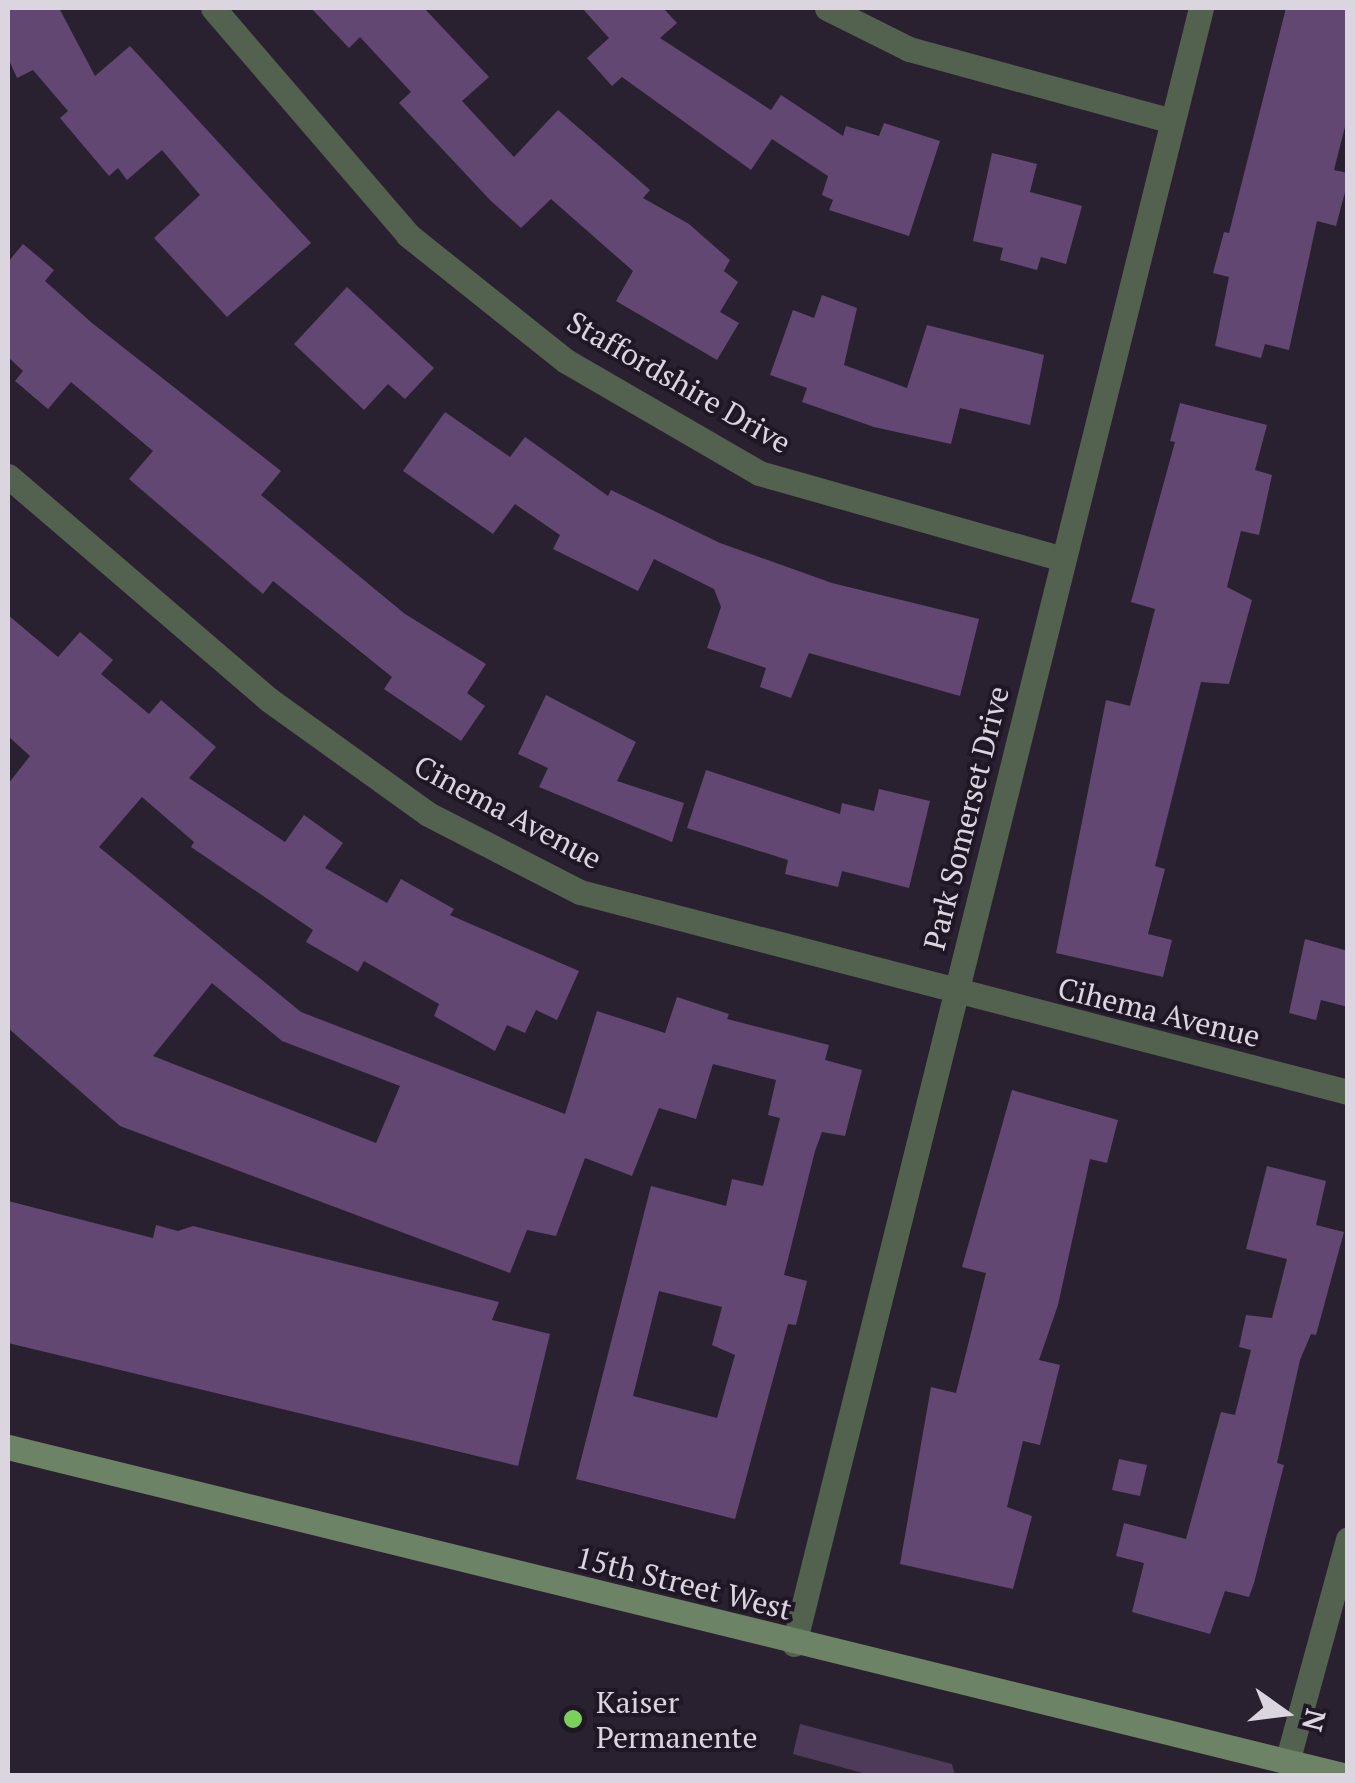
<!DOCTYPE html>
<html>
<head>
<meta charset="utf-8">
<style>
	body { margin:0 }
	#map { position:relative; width:1355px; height:1783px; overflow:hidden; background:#2a2130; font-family:"PT Serif",serif }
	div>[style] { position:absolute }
	.green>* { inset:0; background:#4d3b59 }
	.building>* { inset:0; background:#614771 }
	.street>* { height:25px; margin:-12.5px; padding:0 12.5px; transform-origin:12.5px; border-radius:12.5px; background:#53614f }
	.secondary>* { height:25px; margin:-12.5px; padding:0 12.5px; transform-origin:12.5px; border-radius:12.5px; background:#6d8366 }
	.dots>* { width:28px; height:28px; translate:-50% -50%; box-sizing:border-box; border:5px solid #201726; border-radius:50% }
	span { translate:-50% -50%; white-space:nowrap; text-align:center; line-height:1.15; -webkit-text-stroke:8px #201726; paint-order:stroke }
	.street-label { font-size:30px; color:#dad5df }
	.poi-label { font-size:30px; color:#dad5df }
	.left { translate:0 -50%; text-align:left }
	.frame { position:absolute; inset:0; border:10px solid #dad5df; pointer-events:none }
	.north { position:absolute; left:1235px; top:1663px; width:100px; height:100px; -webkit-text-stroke:8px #201726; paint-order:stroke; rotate:104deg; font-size:28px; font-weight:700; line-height:40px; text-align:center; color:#dad5df }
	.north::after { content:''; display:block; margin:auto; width:35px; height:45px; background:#dad5df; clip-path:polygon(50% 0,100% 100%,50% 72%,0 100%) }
</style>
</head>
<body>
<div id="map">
	<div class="green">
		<div style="clip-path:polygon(800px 1724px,952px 1764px,955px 1775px,870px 1775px,793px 1754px)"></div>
	</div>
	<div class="building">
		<div style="clip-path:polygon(8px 8px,59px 8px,95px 76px,130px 46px,311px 243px,227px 317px,154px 238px,200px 195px,162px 150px,127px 180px,118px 168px,109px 176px,60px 118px,68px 111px,33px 70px,17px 78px,8px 58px)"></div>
		<div style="clip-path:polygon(311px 8px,424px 8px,489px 77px,462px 101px,514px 157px,558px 110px,650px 190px,643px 198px,689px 224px,730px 260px,724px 271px,738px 282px,720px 312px,739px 323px,717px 360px,616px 301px,633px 271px,551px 199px,521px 228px,491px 201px,399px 103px,411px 92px,360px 37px,349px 48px)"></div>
		<div style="clip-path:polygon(582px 8px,663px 8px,677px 23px,660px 38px,771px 110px,781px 95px,843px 136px,846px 126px,879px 136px,884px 123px,940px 141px,909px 236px,829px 210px,833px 200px,822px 195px,828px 176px,772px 139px,751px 170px,622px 77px,612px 86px,587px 58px,609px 38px)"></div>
		<div style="clip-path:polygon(1286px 8px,1348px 8px,1348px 115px,1334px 170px,1348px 173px,1348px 181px,1336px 226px,1317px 221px,1289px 350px,1265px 344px,1261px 358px,1215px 346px,1229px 277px,1213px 273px,1224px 232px,1229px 233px)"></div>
		<div style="clip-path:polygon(992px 153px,1037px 164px,1030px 192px,1082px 206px,1066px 264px,1041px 257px,1037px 270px,1000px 260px,1003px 248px,973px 241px)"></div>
		<div style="clip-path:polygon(23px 244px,54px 270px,45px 281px,92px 323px,281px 471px,261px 495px,405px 614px,486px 664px,467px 693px,485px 706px,461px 741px,384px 689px,392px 677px,273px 581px,263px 594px,129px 479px,153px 451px,71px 382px,48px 409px,15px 381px,23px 371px,8px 357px,8px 262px)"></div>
		<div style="clip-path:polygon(347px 287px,434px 368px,405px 399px,388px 384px,364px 410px,294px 344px)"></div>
		<div style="clip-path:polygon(822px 295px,857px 308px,844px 365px,907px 388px,927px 325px,1044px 355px,1030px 425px,960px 408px,951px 444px,874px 427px,802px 402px,807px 388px,770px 375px,793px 310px,814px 318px)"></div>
		<div style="clip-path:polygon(1180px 403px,1267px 425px,1255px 470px,1272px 475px,1259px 535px,1241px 531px,1227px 587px,1252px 600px,1229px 684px,1201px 682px,1155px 866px,1165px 869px,1148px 934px,1172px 940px,1163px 977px,1056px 953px,1106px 700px,1130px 706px,1155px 609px,1131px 602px,1175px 442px,1170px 441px)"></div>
		<div style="clip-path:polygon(445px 412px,510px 457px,525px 437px,608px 496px,611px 490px,720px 543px,832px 583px,979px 619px,960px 696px,809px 653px,791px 698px,760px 687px,766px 668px,707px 648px,721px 607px,714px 589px,654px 559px,638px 591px,553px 549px,560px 535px,515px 504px,493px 534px,403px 471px)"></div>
		<div style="clip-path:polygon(evenodd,8px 615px,58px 657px,80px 632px,113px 660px,101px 674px,149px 714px,161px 700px,216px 747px,189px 778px,285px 842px,304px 815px,343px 843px,325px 868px,387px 903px,401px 879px,454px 909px,450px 915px,579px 971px,557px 1020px,536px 1010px,525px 1033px,507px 1025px,495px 1051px,434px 1016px,439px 1004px,364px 961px,358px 972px,306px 942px,313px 930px,191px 847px,194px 842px,142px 797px,99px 847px,301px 1012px,565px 1114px,597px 1011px,665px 1033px,677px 997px,729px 1014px,727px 1019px,829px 1045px,825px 1060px,862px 1070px,845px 1136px,822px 1132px,815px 1151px,784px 1275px,807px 1281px,796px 1325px,788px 1324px,735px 1519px,576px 1479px,651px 1186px,726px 1206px,732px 1179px,763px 1186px,780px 1118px,768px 1115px,776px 1080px,713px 1064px,696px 1119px,659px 1108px,632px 1176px,585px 1158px,556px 1236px,527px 1230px,510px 1273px,120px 1126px,8px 1028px,8px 784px,30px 756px,8px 736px,8px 615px,212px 983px,282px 1041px,400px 1086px,376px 1143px,153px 1056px,212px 983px,8px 615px,659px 1291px,722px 1307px,712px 1345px,735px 1355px,717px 1418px,633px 1396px,659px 1291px)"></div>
		<div style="clip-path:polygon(546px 695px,636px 742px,617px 781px,684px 803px,672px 842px,539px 787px,548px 768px,518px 754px)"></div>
		<div style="clip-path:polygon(706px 770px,840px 814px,842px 803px,874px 811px,879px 789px,930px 801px,909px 888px,842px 871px,838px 887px,785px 874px,788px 860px,687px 828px)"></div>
		<div style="clip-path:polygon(1305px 939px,1348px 951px,1348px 1007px,1321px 1000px,1316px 1020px,1289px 1013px)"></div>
		<div style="clip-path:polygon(1012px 1090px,1118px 1120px,1107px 1163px,1090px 1159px,1058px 1305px,1039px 1360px,1060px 1365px,1040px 1445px,1023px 1441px,1007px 1507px,1032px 1516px,1013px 1589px,900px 1564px,931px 1387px,956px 1393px,986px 1273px,962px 1267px)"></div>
		<div style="clip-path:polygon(1267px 1166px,1326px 1181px,1316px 1225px,1344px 1232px,1316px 1335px,1311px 1334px,1300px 1360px,1277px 1463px,1284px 1465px,1254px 1583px,1249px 1597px,1225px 1591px,1210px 1634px,1132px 1612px,1144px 1563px,1116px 1556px,1124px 1523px,1186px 1539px,1221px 1412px,1235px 1415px,1251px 1350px,1239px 1347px,1246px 1315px,1272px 1318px,1287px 1259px,1246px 1249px)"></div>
		<div style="clip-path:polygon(8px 1201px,153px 1238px,156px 1225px,178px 1231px,193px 1226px,499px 1302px,492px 1320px,550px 1334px,518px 1466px,8px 1343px)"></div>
		<div style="clip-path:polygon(1119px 1459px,1147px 1465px,1140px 1496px,1112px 1490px)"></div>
	</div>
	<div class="street">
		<div style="left:213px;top:8px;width:299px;rotate:49.3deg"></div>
		<div style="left:408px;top:235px;width:202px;rotate:38.6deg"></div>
		<div style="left:566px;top:361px;width:223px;rotate:30.1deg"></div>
		<div style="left:759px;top:473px;width:316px;rotate:15.8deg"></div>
		<div style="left:827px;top:8px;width:92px;rotate:26.6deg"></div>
		<div style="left:909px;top:49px;width:273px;rotate:15.3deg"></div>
		<div style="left:8px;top:476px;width:343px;rotate:40.6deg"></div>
		<div style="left:268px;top:699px;width:197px;rotate:35.7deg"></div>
		<div style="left:428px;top:814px;width:171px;rotate:27.2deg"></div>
		<div style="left:580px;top:892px;width:794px;rotate:14.6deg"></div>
		<div style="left:794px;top:1644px;width:1686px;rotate:-76.03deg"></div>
		<div style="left:1287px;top:1762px;width:231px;rotate:-74.7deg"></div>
	</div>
	<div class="secondary">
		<div style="left:8px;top:1447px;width:1378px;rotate:13.81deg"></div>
	</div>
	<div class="dots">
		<div style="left:573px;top:1719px;background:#79d157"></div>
	</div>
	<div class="street-label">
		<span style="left:679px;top:382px;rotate:30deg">Staffordshire Drive</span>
		<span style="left:508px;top:812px;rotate:28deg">Cinema Avenue</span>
		<span style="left:966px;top:818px;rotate:-76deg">Park Somerset Drive</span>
		<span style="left:1159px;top:1012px;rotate:14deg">Cihema Avenue</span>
		<span style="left:684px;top:1583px;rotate:14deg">15th Street West</span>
	</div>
	<div class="poi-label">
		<span class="left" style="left:596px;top:1719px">Kaiser<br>Permanente</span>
	</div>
	<div class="frame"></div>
	<div class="north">N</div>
</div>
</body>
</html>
